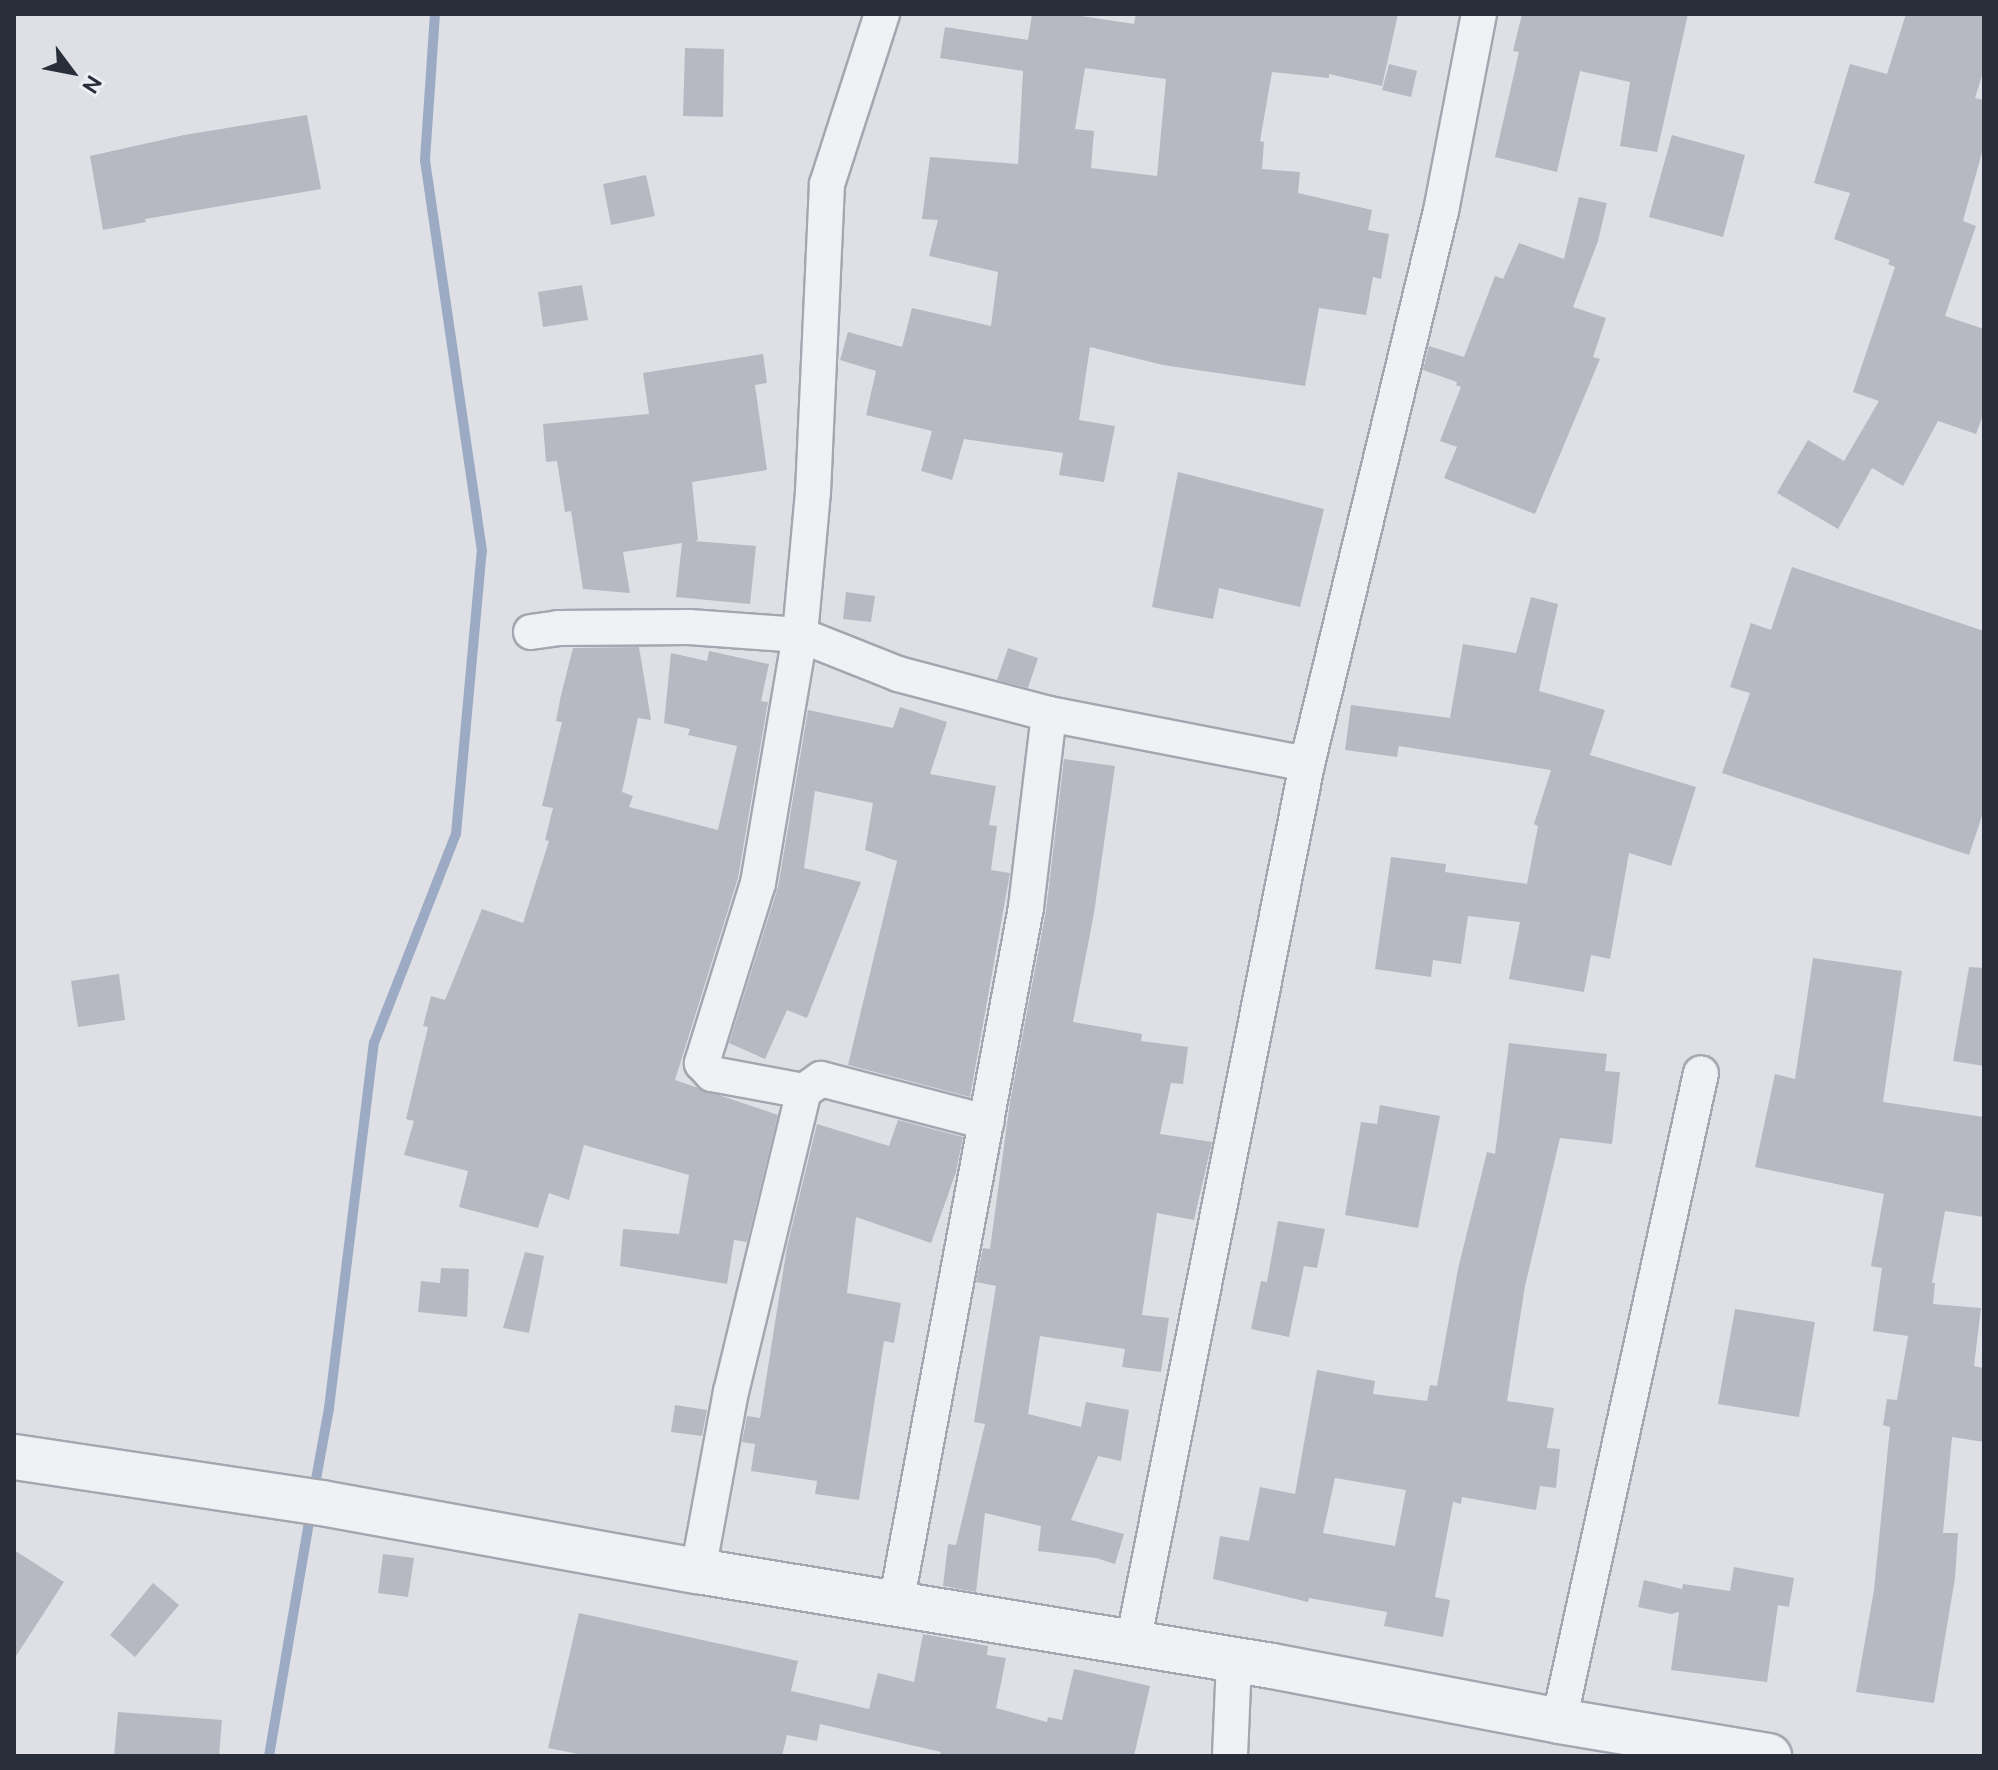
<!DOCTYPE html>
<html>
<head>
<meta charset="utf-8">
<style>
	body { margin:0 }
	#map { position:relative; width:1998px; height:1770px; overflow:hidden; background:#dee0e6; font-family:Ubuntu,sans-serif }
	div>[style] { position:absolute }
	.stream>* { height:10px; margin:-5px; padding:0 5px; transform-origin:5px; border-radius:5px; background:#9cabc3 }
	.building>* { inset:0; background:#b6b9c2 }
	.roads { filter:drop-shadow(2px 0 #a4a7af) drop-shadow(-2px 0 #a4a7af) drop-shadow(0 2px #a4a7af) drop-shadow(0 -2px #a4a7af) }
	.minor>* { height:34px; margin:-17px; padding:0 17px; transform-origin:17px; border-radius:17px; background:#f0f1f5 }
	.tertiary>* { height:44px; margin:-22px; padding:0 22px; transform-origin:22px; border-radius:22px; background:#f0f1f5 }
	span { translate:-50% -50%; white-space:nowrap; text-align:center; line-height:1.15; -webkit-text-stroke:8px #edeff4; paint-order:stroke }
	.frame { position:absolute; inset:0; border:16px solid #292e3b; pointer-events:none }
	.north { position:absolute; left:32px; top:32px; width:80px; height:80px; -webkit-text-stroke:6px #edeff4; paint-order:stroke; rotate:122deg; font-size:22px; font-weight:700; line-height:32px; text-align:center; color:#292e3b }
	.north::after { content:''; display:block; margin:auto; width:28px; height:36px; background:#292e3b; clip-path:polygon(50% 0,100% 100%,50% 72%,0 100%) }
</style>
</head>
<body>
<div id="map">
	<div class="stream">
		<div style="left:314px;top:1490px;width:83px;rotate:-79.6deg"></div>
		<div style="left:329px;top:1408px;width:368px;rotate:-83deg"></div>
		<div style="left:374px;top:1043px;width:225px;rotate:-68.6deg"></div>
		<div style="left:456px;top:834px;width:284px;rotate:-84.8deg"></div>
		<div style="left:482px;top:551px;width:395px;rotate:-98.3deg"></div>
		<div style="left:425px;top:160px;width:146px;rotate:-86.1deg"></div>
		<div style="left:269px;top:1756px;width:250px;rotate:-80.3deg"></div>
	</div>
	<div class="building">
		<div style="clip-path:polygon(evenodd,1032px 14px,1068px 14px,1134px 24px,1136px 14px,1398px 14px,1382px 86px,1329px 74px,1329px 78px,1272px 72px,1260px 141px,1264px 142px,1262px 169px,1300px 172px,1298px 193px,1372px 210px,1368px 230px,1389px 234px,1381px 279px,1373px 277px,1366px 315px,1319px 308px,1305px 386px,1163px 365px,1090px 347px,1079px 420px,1115px 426px,1104px 482px,1059px 475px,1063px 453px,964px 439px,952px 480px,921px 471px,932px 431px,866px 415px,876px 371px,840px 360px,848px 332px,902px 347px,912px 308px,991px 326px,998px 272px,929px 256px,938px 220px,922px 219px,930px 157px,1018px 164px,1023px 71px,940px 58px,945px 27px,1028px 40px,1032px 14px,1085px 68px,1166px 79px,1157px 176px,1091px 168px,1094px 131px,1075px 129px,1085px 68px)"></div>
		<div style="clip-path:polygon(1522px 14px,1688px 14px,1657px 152px,1620px 146px,1630px 82px,1580px 71px,1557px 172px,1495px 157px,1519px 52px,1513px 51px)"></div>
		<div style="clip-path:polygon(1906px 14px,1984px 14px,1984px 69px,1975px 98px,1984px 100px,1984px 145px,1963px 221px,1976px 226px,1945px 316px,1984px 329px,1984px 412px,1976px 434px,1938px 421px,1903px 486px,1872px 468px,1838px 529px,1777px 493px,1808px 440px,1844px 461px,1879px 401px,1853px 392px,1895px 267px,1888px 264px,1890px 260px,1834px 239px,1850px 193px,1814px 183px,1850px 64px,1887px 74px)"></div>
		<div style="clip-path:polygon(685px 48px,724px 49px,723px 117px,683px 116px)"></div>
		<div style="clip-path:polygon(1389px 64px,1417px 71px,1411px 97px,1382px 90px)"></div>
		<div style="clip-path:polygon(307px 115px,321px 189px,145px 219px,146px 222px,103px 230px,90px 156px,184px 135px)"></div>
		<div style="clip-path:polygon(1672px 135px,1745px 155px,1723px 237px,1649px 217px)"></div>
		<div style="clip-path:polygon(646px 175px,655px 216px,611px 225px,603px 184px)"></div>
		<div style="clip-path:polygon(1579px 197px,1607px 203px,1598px 241px,1573px 307px,1606px 318px,1593px 357px,1600px 359px,1535px 514px,1444px 478px,1457px 447px,1440px 441px,1461px 387px,1456px 385px,1457px 382px,1423px 370px,1429px 346px,1464px 357px,1495px 276px,1503px 279px,1519px 243px,1564px 259px)"></div>
		<div style="clip-path:polygon(582px 285px,588px 320px,543px 327px,538px 292px)"></div>
		<div style="clip-path:polygon(763px 354px,767px 383px,755px 385px,767px 470px,692px 482px,698px 540px,694px 541px,756px 546px,750px 604px,676px 597px,682px 543px,623px 552px,630px 593px,583px 589px,571px 511px,565px 512px,557px 461px,546px 462px,543px 424px,649px 414px,643px 373px)"></div>
		<div style="clip-path:polygon(1178px 472px,1324px 509px,1300px 607px,1219px 588px,1213px 619px,1152px 607px)"></div>
		<div style="clip-path:polygon(1792px 567px,1984px 631px,1984px 810px,1969px 855px,1722px 773px,1750px 693px,1730px 687px,1751px 623px,1771px 630px)"></div>
		<div style="clip-path:polygon(846px 592px,875px 596px,871px 622px,843px 619px)"></div>
		<div style="clip-path:polygon(1531px 597px,1558px 604px,1539px 691px,1605px 710px,1590px 755px,1696px 787px,1671px 866px,1629px 853px,1610px 959px,1591px 955px,1584px 992px,1509px 979px,1520px 922px,1468px 916px,1461px 964px,1433px 960px,1431px 977px,1375px 969px,1391px 857px,1446px 864px,1445px 872px,1527px 884px,1538px 826px,1534px 824px,1551px 770px,1399px 746px,1397px 757px,1345px 750px,1351px 705px,1450px 718px,1463px 644px,1516px 653px)"></div>
		<div style="clip-path:polygon(639px 647px,651px 720px,638px 718px,622px 792px,633px 796px,629px 807px,718px 830px,737px 746px,688px 735px,690px 729px,664px 723px,671px 653px,707px 661px,709px 651px,769px 664px,761px 701px,768px 702px,738px 878px,675px 1080px,778px 1115px,747px 1242px,734px 1240px,727px 1284px,620px 1266px,623px 1229px,679px 1234px,689px 1175px,584px 1145px,569px 1200px,549px 1193px,538px 1228px,459px 1207px,468px 1171px,404px 1155px,414px 1121px,406px 1119px,428px 1027px,423px 1026px,431px 996px,445px 1000px,482px 909px,523px 923px,549px 841px,545px 840px,553px 808px,542px 806px,562px 722px,556px 721px,561px 695px,573px 648px)"></div>
		<div style="clip-path:polygon(1008px 648px,1038px 658px,1028px 688px,997px 680px)"></div>
		<div style="clip-path:polygon(900px 707px,947px 722px,930px 774px,996px 786px,989px 825px,997px 826px,991px 870px,1010px 873px,970px 1097px,848px 1065px,897px 861px,865px 850px,873px 803px,815px 791px,804px 868px,861px 882px,807px 1018px,787px 1010px,765px 1059px,729px 1043px,778px 887px,808px 710px,893px 728px)"></div>
		<div style="clip-path:polygon(1064px 759px,1115px 766px,1094px 913px,1073px 1022px,1142px 1034px,1141px 1041px,1188px 1047px,1183px 1084px,1171px 1083px,1160px 1134px,1212px 1142px,1194px 1220px,1157px 1213px,1142px 1315px,1169px 1318px,1161px 1372px,1122px 1367px,1125px 1349px,1040px 1336px,1028px 1414px,1081px 1427px,1086px 1402px,1129px 1410px,1121px 1461px,1098px 1456px,1071px 1520px,1124px 1534px,1115px 1564px,1096px 1558px,1038px 1551px,1041px 1526px,985px 1513px,976px 1592px,943px 1586px,948px 1544px,956px 1545px,985px 1424px,974px 1422px,996px 1286px,976px 1282px,983px 1248px,990px 1249px,1010px 1102px,1046px 911px)"></div>
		<div style="clip-path:polygon(1813px 958px,1902px 971px,1883px 1102px,1984px 1117px,1984px 1217px,1945px 1211px,1932px 1283px,1935px 1283px,1933px 1304px,1981px 1308px,1974px 1366px,1984px 1368px,1984px 1442px,1952px 1437px,1943px 1533px,1958px 1533px,1955px 1578px,1934px 1703px,1856px 1692px,1874px 1590px,1890px 1427px,1883px 1425px,1887px 1399px,1897px 1400px,1908px 1336px,1873px 1331px,1882px 1268px,1871px 1266px,1884px 1194px,1755px 1167px,1775px 1074px,1795px 1079px)"></div>
		<div style="clip-path:polygon(1969px 967px,1984px 968px,1984px 1066px,1953px 1061px)"></div>
		<div style="clip-path:polygon(119px 974px,125px 1020px,78px 1027px,71px 981px)"></div>
		<div style="clip-path:polygon(evenodd,1509px 1043px,1607px 1054px,1605px 1071px,1620px 1072px,1612px 1144px,1560px 1138px,1525px 1286px,1507px 1401px,1554px 1408px,1547px 1448px,1560px 1449px,1556px 1488px,1540px 1486px,1536px 1510px,1462px 1497px,1461px 1504px,1453px 1502px,1435px 1597px,1450px 1600px,1443px 1637px,1384px 1626px,1387px 1612px,1309px 1598px,1308px 1602px,1213px 1579px,1220px 1536px,1249px 1541px,1260px 1487px,1295px 1494px,1317px 1370px,1375px 1381px,1373px 1394px,1427px 1401px,1430px 1385px,1437px 1386px,1458px 1269px,1487px 1152px,1495px 1154px,1509px 1043px,1335px 1478px,1406px 1490px,1395px 1546px,1323px 1533px,1335px 1478px)"></div>
		<div style="clip-path:polygon(1380px 1105px,1440px 1116px,1418px 1228px,1345px 1215px,1361px 1122px,1377px 1124px)"></div>
		<div style="clip-path:polygon(898px 1120px,963px 1137px,956px 1172px,931px 1243px,856px 1217px,847px 1293px,901px 1303px,894px 1343px,884px 1341px,859px 1500px,815px 1494px,817px 1481px,751px 1471px,755px 1444px,742px 1442px,747px 1416px,760px 1418px,787px 1247px,817px 1124px,889px 1146px)"></div>
		<div style="clip-path:polygon(1278px 1221px,1325px 1229px,1317px 1268px,1304px 1266px,1289px 1337px,1251px 1329px,1261px 1281px,1267px 1282px)"></div>
		<div style="clip-path:polygon(525px 1252px,544px 1256px,529px 1333px,503px 1328px)"></div>
		<div style="clip-path:polygon(441px 1268px,469px 1269px,467px 1317px,418px 1312px,421px 1281px,440px 1283px)"></div>
		<div style="clip-path:polygon(1735px 1309px,1815px 1322px,1799px 1417px,1718px 1404px)"></div>
		<div style="clip-path:polygon(675px 1405px,707px 1410px,702px 1436px,671px 1432px)"></div>
		<div style="clip-path:polygon(14px 1550px,64px 1582px,14px 1659px)"></div>
		<div style="clip-path:polygon(383px 1554px,414px 1558px,408px 1597px,378px 1593px)"></div>
		<div style="clip-path:polygon(1734px 1567px,1794px 1578px,1789px 1607px,1778px 1605px,1767px 1682px,1671px 1670px,1679px 1612px,1671px 1614px,1638px 1607px,1644px 1580px,1682px 1589px,1683px 1584px,1730px 1591px)"></div>
		<div style="clip-path:polygon(153px 1583px,179px 1605px,135px 1657px,110px 1635px)"></div>
		<div style="clip-path:polygon(579px 1613px,798px 1661px,791px 1691px,869px 1709px,878px 1673px,914px 1682px,923px 1634px,988px 1646px,987px 1655px,1006px 1658px,996px 1708px,1047px 1722px,1048px 1717px,1062px 1720px,1074px 1669px,1150px 1686px,1134px 1756px,939px 1756px,941px 1752px,820px 1724px,817px 1741px,787px 1735px,782px 1756px,588px 1756px,548px 1748px)"></div>
		<div style="clip-path:polygon(118px 1712px,222px 1720px,219px 1756px,114px 1756px)"></div>
	</div>
	<div class="roads">
		<div class="minor">
			<div style="left:882px;top:14px;width:179px;rotate:107.9deg"></div>
			<div style="left:827px;top:184px;width:308px;rotate:92.6deg"></div>
			<div style="left:813px;top:492px;width:144px;rotate:95.2deg"></div>
			<div style="left:800px;top:635px;width:105px;rotate:21.7deg"></div>
			<div style="left:898px;top:674px;width:156px;rotate:14.8deg"></div>
			<div style="left:1049px;top:714px;width:263px;rotate:11deg"></div>
			<div style="left:531px;top:632px;width:27px;rotate:-8deg"></div>
			<div style="left:558px;top:628px;width:131px;rotate:-0.4deg"></div>
			<div style="left:689px;top:627px;width:111px;rotate:4.1deg"></div>
			<div style="left:800px;top:635px;width:252px;rotate:99.6deg"></div>
			<div style="left:758px;top:883px;width:189px;rotate:107.3deg"></div>
			<div style="left:702px;top:1063px;width:15px;rotate:48deg"></div>
			<div style="left:712px;top:1074px;width:94px;rotate:10.5deg"></div>
			<div style="left:698px;top:1571px;width:182px;rotate:-79.6deg"></div>
			<div style="left:731px;top:1392px;width:310px;rotate:-76.4deg"></div>
			<div style="left:804px;top:1091px;width:21px;rotate:-35deg"></div>
			<div style="left:821px;top:1079px;width:171px;rotate:14.6deg"></div>
			<div style="left:896px;top:1604px;width:709px;rotate:-79.43deg"></div>
			<div style="left:1026px;top:907px;width:194px;rotate:-83.2deg"></div>
			<div style="left:1133px;top:1643px;width:896px;rotate:-78.8deg"></div>
			<div style="left:1307px;top:764px;width:569px;rotate:-76.38deg"></div>
			<div style="left:1441px;top:211px;width:201px;rotate:-79.1deg"></div>
			<div style="left:1559px;top:1721px;width:663px;rotate:-77.64deg"></div>
			<div style="left:1230px;top:1756px;width:96px;rotate:-87.6deg"></div>
		</div>
		<div class="tertiary">
			<div style="left:14px;top:1457px;width:311px;rotate:8.5deg"></div>
			<div style="left:322px;top:1503px;width:382px;rotate:10.3deg"></div>
			<div style="left:698px;top:1571px;width:582px;rotate:9.4deg"></div>
			<div style="left:1272px;top:1666px;width:292px;rotate:10.8deg"></div>
			<div style="left:1559px;top:1721px;width:213px;rotate:9.5deg"></div>
		</div>
	</div>
	<div class="frame"></div>
	<div class="north">N</div>
</div>
</body>
</html>
